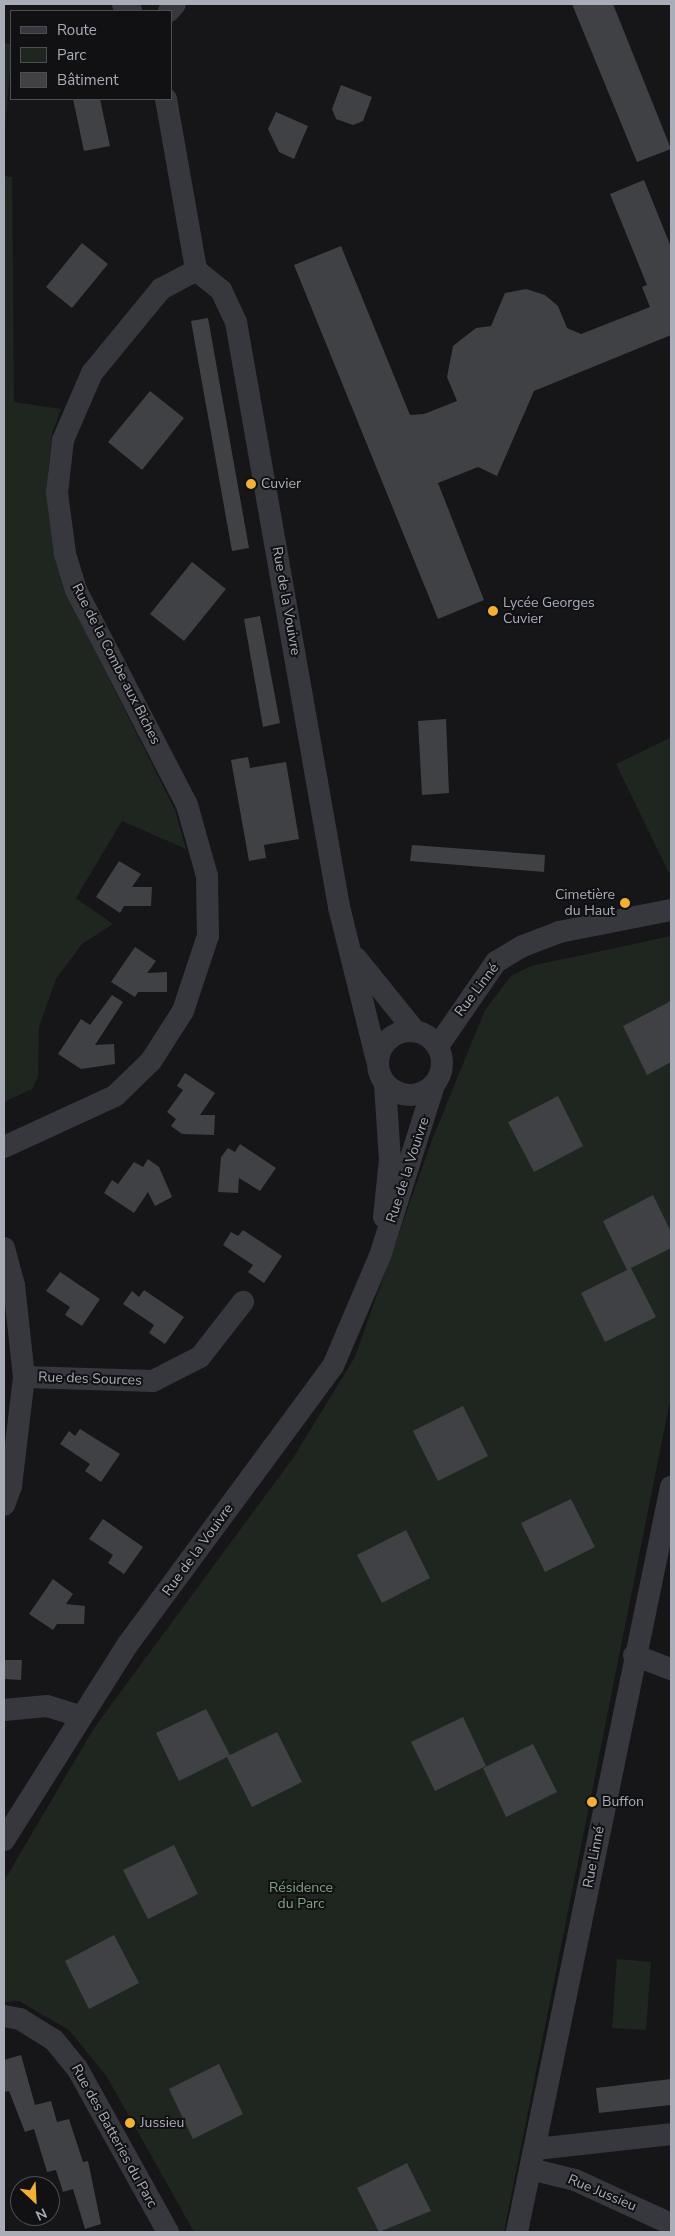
<!DOCTYPE html>
<html>
<head>
<meta charset="utf-8">
<style>
	body { margin:0 }
	#map { position:relative; width:675px; height:2236px; overflow:hidden; background:#161618; font-family:"Nunito Sans",sans-serif }
	div>[style] { position:absolute }
	.green>* { inset:0; background:#1e261f }
	.building>* { inset:0; background:#404145 }
	.street>* { height:22px; margin:-11px; padding:0 11px; transform-origin:11px; border-radius:11px; background:#37383d }
	.street>.ring { margin:-11px; padding:0; box-sizing:content-box; background:none; border:22px solid #37383d; border-radius:50% }
	.dots>* { width:14px; height:14px; translate:-50% -50%; box-sizing:border-box; border:2px solid #111113; border-radius:50% }
	span { translate:-50% -50%; white-space:nowrap; text-align:center; line-height:1.15; -webkit-text-stroke:4px #111113; paint-order:stroke }
	.poi-label { font-size:14px; color:#a8adb8 }
	.left { translate:0 -50%; text-align:left }
	.right { translate:-100% -50%; text-align:right }
	.street-label { font-size:14px; color:#a8adb8 }
	.park-label { font-size:14px; color:#7fa381 }
	.frame { position:absolute; inset:0; border:5px solid #a8adb8; pointer-events:none }
	.legend { position:absolute; left:10px; top:10px; width:162px; height:90px; box-sizing:border-box; background:#111113; border:1px solid #4d4f55; margin:0; padding:6px 9px; list-style:none; font-size:15px; color:#a8adb8 }
	.legend li { display:flex; align-items:center; gap:10px; height:25px }
	.legend b { width:25px; border:1px solid #4d4f55 }
	.north { position:absolute; left:10px; top:2176px; width:50px; height:50px; box-sizing:border-box; background:#111113; border:1px solid #4d4f55; border-radius:50%; rotate:155deg; font-size:14px; font-weight:700; line-height:20px; text-align:center; color:#a8adb8 }
	.north::after { content:''; display:block; margin:auto; width:18px; height:22px; background:#f2b134; clip-path:polygon(50% 0,100% 100%,50% 72%,0 100%) }
</style>
</head>
<body>
<div id="map">
	<div class="green">
		<div style="clip-path:polygon(4px 43px,11px 44px,11px 61px,4px 136px)"></div>
		<div style="clip-path:polygon(4px 176px,12px 177px,14px 402px,61px 409px,52px 434px,48px 472px,54px 552px,73px 607px,175px 810px,186px 849px,122px 821px,76px 898px,113px 924px,82px 944px,56px 979px,39px 1027px,38px 1077px,32px 1089px,4px 1102px)"></div>
		<div style="clip-path:polygon(670px 738px,671px 872px,669px 873px,616px 764px)"></div>
		<div style="clip-path:polygon(671px 936px,671px 1396px,504px 2232px,194px 2232px,107px 2077px,69px 2030px,19px 2001px,4px 2002px,4px 1881px,94px 1728px,293px 1458px,355px 1357px,432px 1140px,485px 1010px,511px 976px,531px 966px)"></div>
		<div style="clip-path:polygon(617px 1959px,651px 1962px,646px 2030px,612px 2028px)"></div>
	</div>
	<div class="building">
		<div style="clip-path:polygon(572px 4px,613px 4px,671px 149px,637px 162px)"></div>
		<div style="clip-path:polygon(341px 85px,372px 97px,363px 121px,353px 125px,336px 119px,332px 109px)"></div>
		<div style="clip-path:polygon(73px 99px,100px 99px,110px 146px,84px 151px)"></div>
		<div style="clip-path:polygon(276px 112px,308px 126px,294px 159px,279px 152px,268px 129px)"></div>
		<div style="clip-path:polygon(644px 180px,671px 247px,671px 335px,534px 391px,497px 476px,478px 467px,438px 483px,484px 600px,438px 619px,294px 265px,341px 246px,410px 415px,424px 414px,457px 401px,447px 377px,453px 346px,476px 328px,491px 326px,505px 293px,526px 289px,545px 295px,558px 306px,567px 328px,581px 334px,650px 307px,642px 287px,647px 285px,610px 194px)"></div>
		<div style="clip-path:polygon(82px 243px,108px 264px,72px 308px,46px 287px)"></div>
		<div style="clip-path:polygon(208px 318px,249px 548px,232px 551px,191px 321px)"></div>
		<div style="clip-path:polygon(150px 391px,184px 418px,142px 470px,108px 442px)"></div>
		<div style="clip-path:polygon(192px 562px,226px 589px,184px 641px,150px 614px)"></div>
		<div style="clip-path:polygon(260px 616px,280px 723px,263px 727px,244px 619px)"></div>
		<div style="clip-path:polygon(446px 719px,449px 793px,422px 795px,418px 721px)"></div>
		<div style="clip-path:polygon(248px 757px,250px 768px,286px 762px,299px 839px,264px 845px,266px 858px,249px 861px,231px 760px)"></div>
		<div style="clip-path:polygon(412px 845px,545px 855px,544px 872px,410px 861px)"></div>
		<div style="clip-path:polygon(119px 861px,141px 874px,132px 887px,152px 887px,151px 906px,124px 906px,120px 913px,96px 897px)"></div>
		<div style="clip-path:polygon(135px 947px,156px 961px,147px 973px,167px 972px,167px 992px,138px 992px,135px 997px,111px 982px)"></div>
		<div style="clip-path:polygon(112px 995px,123px 1002px,95px 1045px,114px 1044px,115px 1064px,81px 1069px,58px 1054px,81px 1019px,90px 1025px)"></div>
		<div style="clip-path:polygon(671px 1001px,671px 1062px,647px 1075px,623px 1026px)"></div>
		<div style="clip-path:polygon(185px 1073px,215px 1093px,200px 1115px,215px 1115px,214px 1135px,182px 1134px,171px 1126px,176px 1119px,167px 1112px,183px 1090px,177px 1086px)"></div>
		<div style="clip-path:polygon(558px 1096px,583px 1146px,534px 1172px,508px 1122px)"></div>
		<div style="clip-path:polygon(240px 1144px,276px 1168px,260px 1191px,239px 1178px,238px 1193px,218px 1192px,221px 1157px,228px 1148px,235px 1152px)"></div>
		<div style="clip-path:polygon(148px 1159px,159px 1167px,172px 1197px,155px 1206px,148px 1192px,134px 1213px,104px 1193px,112px 1180px,118px 1184px,134px 1162px,143px 1167px)"></div>
		<div style="clip-path:polygon(653px 1195px,671px 1232px,671px 1248px,631px 1268px,656px 1317px,605px 1342px,581px 1293px,627px 1270px,603px 1221px)"></div>
		<div style="clip-path:polygon(243px 1230px,282px 1256px,264px 1283px,248px 1272px,253px 1265px,223px 1245px,231px 1232px,238px 1236px)"></div>
		<div style="clip-path:polygon(60px 1272px,100px 1299px,82px 1326px,65px 1315px,70px 1307px,46px 1291px)"></div>
		<div style="clip-path:polygon(144px 1290px,184px 1317px,165px 1344px,149px 1333px,154px 1325px,123px 1304px,132px 1291px,139px 1297px)"></div>
		<div style="clip-path:polygon(463px 1406px,488px 1456px,438px 1481px,413px 1431px)"></div>
		<div style="clip-path:polygon(80px 1429px,120px 1454px,101px 1482px,85px 1471px,90px 1464px,60px 1444px,69px 1431px,75px 1436px)"></div>
		<div style="clip-path:polygon(571px 1499px,595px 1547px,545px 1572px,521px 1523px)"></div>
		<div style="clip-path:polygon(103px 1519px,143px 1547px,124px 1574px,108px 1563px,113px 1555px,89px 1539px)"></div>
		<div style="clip-path:polygon(406px 1530px,430px 1578px,382px 1603px,357px 1555px)"></div>
		<div style="clip-path:polygon(53px 1579px,73px 1594px,66px 1604px,85px 1606px,84px 1624px,57px 1624px,53px 1630px,29px 1614px)"></div>
		<div style="clip-path:polygon(4px 1660px,22px 1660px,21px 1680px,4px 1679px)"></div>
		<div style="clip-path:polygon(206px 1709px,230px 1755px,277px 1732px,302px 1782px,252px 1807px,227px 1757px,179px 1781px,156px 1733px)"></div>
		<div style="clip-path:polygon(463px 1717px,486px 1766px,435px 1791px,411px 1742px)"></div>
		<div style="clip-path:polygon(533px 1744px,557px 1792px,506px 1817px,483px 1768px)"></div>
		<div style="clip-path:polygon(174px 1845px,198px 1894px,148px 1919px,123px 1870px)"></div>
		<div style="clip-path:polygon(114px 1935px,139px 1983px,89px 2009px,65px 1961px)"></div>
		<div style="clip-path:polygon(21px 2055px,35px 2105px,51px 2101px,57px 2122px,69px 2119px,83px 2162px,88px 2161px,101px 2224px,85px 2229px,73px 2189px,63px 2192px,56px 2170px,47px 2172px,34px 2129px,25px 2132px,9px 2091px,4px 2092px,4px 2060px)"></div>
		<div style="clip-path:polygon(219px 2064px,243px 2114px,193px 2139px,169px 2089px)"></div>
		<div style="clip-path:polygon(671px 2079px,671px 2105px,599px 2113px,596px 2088px)"></div>
		<div style="clip-path:polygon(407px 2163px,431px 2211px,379px 2232px,357px 2188px)"></div>
	</div>
	<div class="street">
		<div style="left:123px;top:4px;width:11px;rotate:41deg"></div>
		<div style="left:169px;top:11px;width:9px;rotate:-49deg"></div>
		<div style="left:166px;top:99px;width:174px;rotate:80deg"></div>
		<div style="left:196px;top:270px;width:32px;rotate:39deg"></div>
		<div style="left:221px;top:290px;width:35px;rotate:65deg"></div>
		<div style="left:236px;top:322px;width:594px;rotate:80.01deg"></div>
		<div style="left:339px;top:907px;width:158px;rotate:76.1deg"></div>
		<div style="left:356px;top:958px;width:94px;rotate:51.1deg"></div>
		<div class="ring" style="left:378px;top:1031px;width:42px;height:42px"></div>
		<div style="left:438px;top:1046px;width:102px;rotate:-55.4deg"></div>
		<div style="left:496px;top:962px;width:31px;rotate:-31deg"></div>
		<div style="left:523px;top:946px;width:39px;rotate:-21deg"></div>
		<div style="left:559px;top:932px;width:114px;rotate:-11.1deg"></div>
		<div style="left:4px;top:1147px;width:122px;rotate:-24.7deg"></div>
		<div style="left:115px;top:1096px;width:50px;rotate:-44.2deg"></div>
		<div style="left:151px;top:1061px;width:59px;rotate:-57.4deg"></div>
		<div style="left:183px;top:1011px;width:79px;rotate:-71.6deg"></div>
		<div style="left:208px;top:936px;width:60px;rotate:-91deg"></div>
		<div style="left:207px;top:876px;width:74px;rotate:-105.7deg"></div>
		<div style="left:187px;top:805px;width:242px;rotate:-117.3deg"></div>
		<div style="left:76px;top:590px;width:39px;rotate:-107deg"></div>
		<div style="left:65px;top:553px;width:61px;rotate:-97.6deg"></div>
		<div style="left:57px;top:493px;width:53px;rotate:-83.5deg"></div>
		<div style="left:63px;top:440px;width:73px;rotate:-66.6deg"></div>
		<div style="left:92px;top:373px;width:109px;rotate:-50.6deg"></div>
		<div style="left:161px;top:289px;width:40px;rotate:-28deg"></div>
		<div style="left:384px;top:1217px;width:57px;rotate:-84deg"></div>
		<div style="left:390px;top:1160px;width:76px;rotate:-93.8deg"></div>
		<div style="left:4px;top:1248px;width:38px;rotate:75deg"></div>
		<div style="left:14px;top:1285px;width:93px;rotate:83.8deg"></div>
		<div style="left:24px;top:1377px;width:110px;rotate:96.8deg"></div>
		<div style="left:11px;top:1486px;width:20px;rotate:110deg"></div>
		<div style="left:24px;top:1377px;width:129px;rotate:1.8deg"></div>
		<div style="left:153px;top:1381px;width:53px;rotate:-27.1deg"></div>
		<div style="left:200px;top:1357px;width:70px;rotate:-52deg"></div>
		<div style="left:634px;top:1655px;width:40px;rotate:21deg"></div>
		<div style="left:4px;top:1710px;width:43px;rotate:-5.3deg"></div>
		<div style="left:47px;top:1706px;width:34px;rotate:17deg"></div>
		<div style="left:4px;top:1840px;width:232px;rotate:-57.7deg"></div>
		<div style="left:128px;top:1644px;width:345px;rotate:-53.6deg"></div>
		<div style="left:333px;top:1366px;width:120px;rotate:-66.9deg"></div>
		<div style="left:380px;top:1256px;width:179px;rotate:-72.5deg"></div>
		<div style="left:4px;top:2016px;width:16px;rotate:11deg"></div>
		<div style="left:20px;top:2019px;width:40px;rotate:32deg"></div>
		<div style="left:54px;top:2040px;width:36px;rotate:51deg"></div>
		<div style="left:77px;top:2068px;width:188px;rotate:61deg"></div>
		<div style="left:536px;top:2149px;width:136px;rotate:-6.3deg"></div>
		<div style="left:530px;top:2169px;width:46px;rotate:13.7deg"></div>
		<div style="left:575px;top:2180px;width:106px;rotate:24.6deg"></div>
		<div style="left:517px;top:2232px;width:761px;rotate:-78.32deg"></div>
	</div>
	<div class="dots">
		<div style="left:251px;top:484px;background:#f2b134"></div>
		<div style="left:493px;top:611px;background:#f2b134"></div>
		<div style="left:625px;top:903px;background:#f2b134"></div>
		<div style="left:592px;top:1802px;background:#f2b134"></div>
		<div style="left:130px;top:2123px;background:#f2b134"></div>
	</div>
	<div class="poi-label">
		<span class="left" style="left:261px;top:484px">Cuvier</span>
		<span class="left" style="left:503px;top:611px">Lycée Georges<br>Cuvier</span>
		<span class="right" style="left:615px;top:903px">Cimetière<br>du Haut</span>
		<span class="left" style="left:602px;top:1802px">Buffon</span>
		<span class="left" style="left:140px;top:2123px">Jussieu</span>
	</div>
	<div class="street-label">
		<span style="left:286px;top:601px;rotate:80deg">Rue de la Vouivre</span>
		<span style="left:116px;top:664px;rotate:63deg">Rue de la Combe aux Biches</span>
		<span style="left:477px;top:990px;rotate:-53deg">Rue Linné</span>
		<span style="left:408px;top:1170px;rotate:-72deg">Rue de la Vouivre</span>
		<span style="left:90px;top:1379px;rotate:2deg">Rue des Sources</span>
		<span style="left:198px;top:1550px;rotate:-54deg">Rue de la Vouivre</span>
		<span style="left:594px;top:1857px;rotate:-79deg">Rue Linné</span>
		<span style="left:114px;top:2136px;rotate:61deg">Rue des Batteries du Parc</span>
		<span style="left:602px;top:2193px;rotate:23deg">Rue Jussieu</span>
	</div>
	<div class="park-label">
		<span style="left:301px;top:1896px">Résidence<br>du Parc</span>
	</div>
	<div class="frame"></div>
	<ul class="legend">
	<li><b style="height:6px;background:#37383d"></b>Route</li>
	<li><b style="height:14px;background:#1e261f"></b>Parc</li>
	<li><b style="height:14px;background:#404145"></b>Bâtiment</li>
	</ul>
	<div class="north">N</div>
</div>
</body>
</html>
